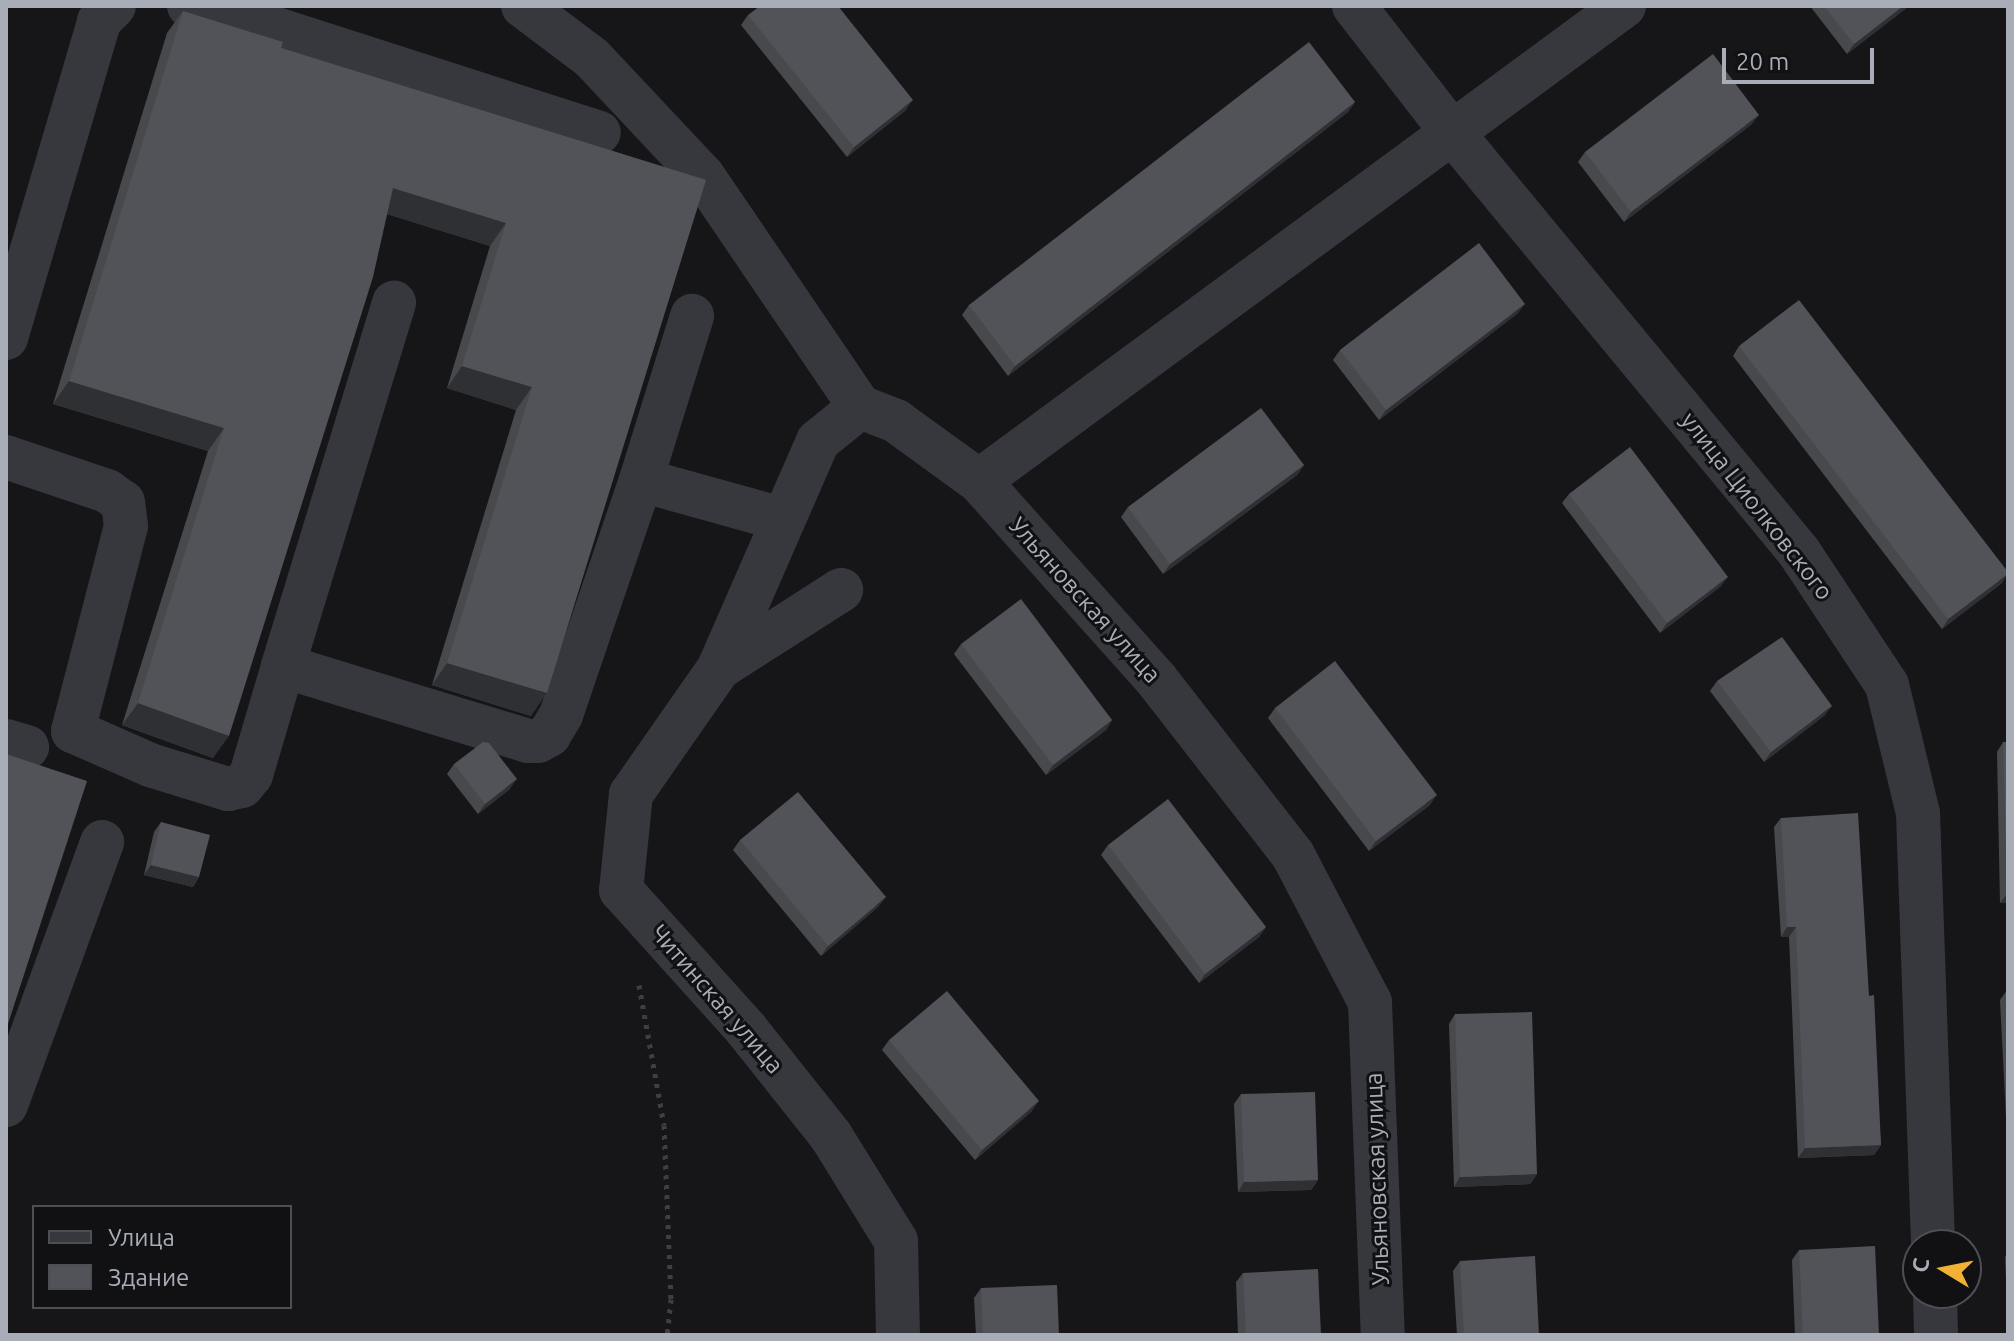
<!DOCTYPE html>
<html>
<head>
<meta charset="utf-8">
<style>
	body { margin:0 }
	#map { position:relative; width:2014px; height:1341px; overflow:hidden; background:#161618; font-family:Ubuntu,sans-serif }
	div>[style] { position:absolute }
	.path>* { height:5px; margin-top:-2.5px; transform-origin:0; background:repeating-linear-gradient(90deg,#3d3f44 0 4px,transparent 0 10px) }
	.minor>* { height:44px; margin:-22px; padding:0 22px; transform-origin:22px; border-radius:22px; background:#37383d }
	.wall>* { inset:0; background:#47494d }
	.shaded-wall>* { inset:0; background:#2f3033 }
	.building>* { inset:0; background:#525359 }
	span { translate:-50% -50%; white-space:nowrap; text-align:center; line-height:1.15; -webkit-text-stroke:6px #111113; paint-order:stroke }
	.street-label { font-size:24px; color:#a8adb8 }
	.frame { position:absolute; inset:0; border:8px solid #a8adb8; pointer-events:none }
	.legend { position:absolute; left:32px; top:1205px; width:260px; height:104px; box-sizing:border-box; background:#111113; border:2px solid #4d4f55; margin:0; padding:10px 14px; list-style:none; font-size:24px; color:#a8adb8 }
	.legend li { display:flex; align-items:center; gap:16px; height:40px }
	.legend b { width:40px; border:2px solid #4d4f55 }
	.north { position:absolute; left:1902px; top:1229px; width:80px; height:80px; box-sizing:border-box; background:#111113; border:2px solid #4d4f55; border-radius:50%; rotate:280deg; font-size:22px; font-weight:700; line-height:32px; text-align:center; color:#a8adb8 }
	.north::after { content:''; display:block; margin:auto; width:28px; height:36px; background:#f2b134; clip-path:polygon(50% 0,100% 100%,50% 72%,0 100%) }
	.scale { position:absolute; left:1722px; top:48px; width:152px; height:36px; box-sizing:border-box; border:4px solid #a8adb8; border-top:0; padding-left:10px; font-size:24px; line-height:28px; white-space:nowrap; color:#a8adb8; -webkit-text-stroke:6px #111113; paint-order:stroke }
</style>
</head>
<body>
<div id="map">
	<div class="path">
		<div style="left:639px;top:985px;width:142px;rotate:79.9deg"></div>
		<div style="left:664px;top:1125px;width:174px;rotate:87.7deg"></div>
		<div style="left:671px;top:1299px;width:36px;rotate:96deg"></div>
	</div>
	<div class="minor">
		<div style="left:189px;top:6px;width:90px;rotate:14.8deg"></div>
		<div style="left:276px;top:29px;width:339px;rotate:17.8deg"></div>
		<div style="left:523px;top:6px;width:86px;rotate:37deg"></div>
		<div style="left:592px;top:58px;width:162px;rotate:46.8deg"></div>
		<div style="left:703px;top:176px;width:279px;rotate:55.8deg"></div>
		<div style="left:860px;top:407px;width:39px;rotate:21deg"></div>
		<div style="left:896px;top:421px;width:102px;rotate:35.9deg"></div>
		<div style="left:979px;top:481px;width:266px;rotate:48.2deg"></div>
		<div style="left:1156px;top:679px;width:223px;rotate:52.1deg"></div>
		<div style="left:1293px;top:855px;width:166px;rotate:62.4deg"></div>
		<div style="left:1370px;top:1002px;width:333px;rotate:87.8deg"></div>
		<div style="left:1354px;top:6px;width:158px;rotate:52.2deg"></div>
		<div style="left:1451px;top:131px;width:546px;rotate:50.42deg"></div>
		<div style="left:1799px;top:552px;width:159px;rotate:56.5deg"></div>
		<div style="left:1887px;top:685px;width:132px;rotate:76.4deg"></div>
		<div style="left:1918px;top:813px;width:432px;rotate:88deg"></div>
		<div style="left:6px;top:338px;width:330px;rotate:-73.6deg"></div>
		<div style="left:99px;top:21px;width:21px;rotate:-45deg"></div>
		<div style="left:860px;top:407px;width:54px;rotate:141deg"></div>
		<div style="left:818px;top:441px;width:248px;rotate:113.6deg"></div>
		<div style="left:719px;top:668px;width:154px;rotate:124.9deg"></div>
		<div style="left:631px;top:794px;width:97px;rotate:95.9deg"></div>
		<div style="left:621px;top:890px;width:187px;rotate:48deg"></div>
		<div style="left:746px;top:1029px;width:137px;rotate:51.5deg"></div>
		<div style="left:831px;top:1136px;width:123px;rotate:58.2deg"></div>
		<div style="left:896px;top:1241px;width:94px;rotate:88.8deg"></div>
		<div style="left:6px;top:457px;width:107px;rotate:18.6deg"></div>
		<div style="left:107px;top:491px;width:19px;rotate:35deg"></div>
		<div style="left:123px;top:502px;width:24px;rotate:83deg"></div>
		<div style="left:126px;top:526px;width:212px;rotate:104.5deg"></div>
		<div style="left:73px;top:731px;width:84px;rotate:23.8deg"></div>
		<div style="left:150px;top:765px;width:82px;rotate:17.1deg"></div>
		<div style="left:228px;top:789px;width:14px;rotate:-12deg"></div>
		<div style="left:242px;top:786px;width:14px;rotate:-51deg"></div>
		<div style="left:251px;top:775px;width:114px;rotate:-73.6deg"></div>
		<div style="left:283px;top:666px;width:256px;rotate:17deg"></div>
		<div style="left:528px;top:741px;width:10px"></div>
		<div style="left:538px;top:741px;width:13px;rotate:-29deg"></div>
		<div style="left:549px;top:735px;width:23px;rotate:-59deg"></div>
		<div style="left:561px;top:715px;width:248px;rotate:-71.2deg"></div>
		<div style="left:641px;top:480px;width:172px;rotate:-72.7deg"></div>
		<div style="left:641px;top:480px;width:146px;rotate:15.5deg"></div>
		<div style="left:979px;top:481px;width:801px;rotate:-36.37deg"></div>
		<div style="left:283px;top:666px;width:380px;rotate:-73deg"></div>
		<div style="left:719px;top:668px;width:145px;rotate:-32.6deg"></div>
		<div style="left:6px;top:741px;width:22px;rotate:16deg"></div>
		<div style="left:6px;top:1105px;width:280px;rotate:-69.9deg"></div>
		<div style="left:1935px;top:1293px;width:42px;rotate:88.6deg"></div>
	</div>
	<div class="wall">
		<div style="clip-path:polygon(1810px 6px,1909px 6px,1847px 54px)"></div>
		<div style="clip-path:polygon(183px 11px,281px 48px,706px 180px,531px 716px,432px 685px,516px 410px,447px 388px,490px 246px,387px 214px,213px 758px,122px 725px,208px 451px,53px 404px,167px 33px)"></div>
		<div style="clip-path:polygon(748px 15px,906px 110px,847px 157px,741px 25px)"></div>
		<div style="clip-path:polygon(1355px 102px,1348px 112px,1008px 376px,962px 315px,969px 305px)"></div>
		<div style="clip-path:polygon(1752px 124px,1624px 222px,1578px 162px,1585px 152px)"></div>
		<div style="clip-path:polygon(1518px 313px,1379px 420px,1333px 360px,1340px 350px)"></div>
		<div style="clip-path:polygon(1739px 346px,2002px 583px,1942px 629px,1733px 356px)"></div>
		<div style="clip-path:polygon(1304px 465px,1297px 475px,1163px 574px,1121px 517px,1128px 507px)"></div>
		<div style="clip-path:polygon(1569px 494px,1721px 586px,1660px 633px,1562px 503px)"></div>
		<div style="clip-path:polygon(961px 644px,1112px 720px,1106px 730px,1046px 775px,954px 654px)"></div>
		<div style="clip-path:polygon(1717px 681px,1825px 715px,1764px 762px,1710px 691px)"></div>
		<div style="clip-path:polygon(1275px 708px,1430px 805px,1369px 851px,1268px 718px)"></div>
		<div style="clip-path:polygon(2003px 742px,2008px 742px,2008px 903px,2000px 903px,1997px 752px)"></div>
		<div style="clip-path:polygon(454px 764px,510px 789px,478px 814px,447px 774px)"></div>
		<div style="clip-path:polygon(1781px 818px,1869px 996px,1881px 1145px,1874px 1155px,1798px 1158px,1789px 937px,1781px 937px,1774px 827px)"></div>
		<div style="clip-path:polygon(161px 822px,199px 877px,193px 887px,144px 875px,154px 832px)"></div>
		<div style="clip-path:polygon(740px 840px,879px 906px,821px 956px,733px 850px)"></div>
		<div style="clip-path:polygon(1108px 845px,1266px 927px,1259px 937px,1199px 983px,1101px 855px)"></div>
		<div style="clip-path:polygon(2007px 990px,2008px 990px,2008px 1157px,2000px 1000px)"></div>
		<div style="clip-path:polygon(1455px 1014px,1537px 1174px,1530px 1184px,1454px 1187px,1449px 1024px)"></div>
		<div style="clip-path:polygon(889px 1040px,1032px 1111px,975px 1160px,882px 1050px)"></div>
		<div style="clip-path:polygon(1241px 1094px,1318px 1180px,1311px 1190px,1238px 1192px,1234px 1104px)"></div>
		<div style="clip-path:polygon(1799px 1250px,1879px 1335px,1795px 1335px,1792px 1260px)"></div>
		<div style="clip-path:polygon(2008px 1252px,2008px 1326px,2005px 1257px)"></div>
		<div style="clip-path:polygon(1460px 1261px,1539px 1335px,1457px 1335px,1453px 1271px)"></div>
		<div style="clip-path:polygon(1243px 1273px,1321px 1335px,1238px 1335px,1236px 1282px)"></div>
		<div style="clip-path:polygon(981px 1288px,1059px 1335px,976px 1335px,974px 1298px)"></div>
	</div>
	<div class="shaded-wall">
		<div style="clip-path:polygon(1903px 6px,1909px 6px,1847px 54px,1854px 44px)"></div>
		<div style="clip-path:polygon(913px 100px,906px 110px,847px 157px,854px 147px)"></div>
		<div style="clip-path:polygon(1355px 102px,1348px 112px,1008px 376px,1015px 366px)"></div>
		<div style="clip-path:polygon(1759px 115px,1752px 124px,1624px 222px,1631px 212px)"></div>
		<div style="clip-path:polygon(393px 188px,506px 223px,490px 246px,377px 211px)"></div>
		<div style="clip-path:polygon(1525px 304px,1518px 313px,1379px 420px,1386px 410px)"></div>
		<div style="clip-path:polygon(462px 366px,532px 387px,516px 410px,447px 388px)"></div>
		<div style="clip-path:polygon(69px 381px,224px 428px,208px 451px,53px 404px)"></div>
		<div style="clip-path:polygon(1304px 465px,1297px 475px,1163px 574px,1170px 564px)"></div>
		<div style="clip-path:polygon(2008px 574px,2002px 583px,1942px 629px,1948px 619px)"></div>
		<div style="clip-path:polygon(1728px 577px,1721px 586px,1660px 633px,1667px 623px)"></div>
		<div style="clip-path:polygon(447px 663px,547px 693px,531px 716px,432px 685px)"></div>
		<div style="clip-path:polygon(138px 703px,229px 736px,213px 758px,122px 725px)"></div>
		<div style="clip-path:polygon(1832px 706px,1825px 715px,1764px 762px,1771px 752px)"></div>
		<div style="clip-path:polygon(1112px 720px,1106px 730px,1046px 775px,1053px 765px)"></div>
		<div style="clip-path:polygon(517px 779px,510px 789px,478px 814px,485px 804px)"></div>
		<div style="clip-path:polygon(1437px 795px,1430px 805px,1369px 851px,1376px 841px)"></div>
		<div style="clip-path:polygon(151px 865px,199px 877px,193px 887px,144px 875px)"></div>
		<div style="clip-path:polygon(2007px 894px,2008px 894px,2008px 903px,2000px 903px)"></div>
		<div style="clip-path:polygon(886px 897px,879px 906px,821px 956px,828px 946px)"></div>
		<div style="clip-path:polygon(1266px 927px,1259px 937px,1199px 983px,1205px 974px)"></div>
		<div style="clip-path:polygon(1787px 927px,1796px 927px,1789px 937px,1781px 937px)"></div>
		<div style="clip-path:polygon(1039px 1101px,1032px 1111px,975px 1160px,982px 1150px)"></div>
		<div style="clip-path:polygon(1881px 1145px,1874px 1155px,1798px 1158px,1805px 1148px)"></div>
		<div style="clip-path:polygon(1537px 1174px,1530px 1184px,1454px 1187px,1460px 1177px)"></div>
		<div style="clip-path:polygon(1318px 1180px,1311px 1190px,1238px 1192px,1244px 1182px)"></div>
	</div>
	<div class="building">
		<div style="clip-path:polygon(760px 6px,838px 6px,913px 100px,854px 147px,748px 15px)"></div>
		<div style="clip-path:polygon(1824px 6px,1903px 6px,1854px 44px)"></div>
		<div style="clip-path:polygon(183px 11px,283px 42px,281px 48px,706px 180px,547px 693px,447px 663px,532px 387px,462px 366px,506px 223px,393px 188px,373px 277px,229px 736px,138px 703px,224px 428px,69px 381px)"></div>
		<div style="clip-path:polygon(1309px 42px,1355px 102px,1015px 366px,969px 305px)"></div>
		<div style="clip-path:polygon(1713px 54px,1759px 115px,1631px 212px,1585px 152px)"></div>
		<div style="clip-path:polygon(1479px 243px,1525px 304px,1386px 410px,1340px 350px)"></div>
		<div style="clip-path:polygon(1799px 300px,2008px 572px,2008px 574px,1948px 619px,1739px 346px)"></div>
		<div style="clip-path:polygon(1261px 408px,1304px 465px,1170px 564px,1128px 507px)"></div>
		<div style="clip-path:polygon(1630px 447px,1728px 577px,1667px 623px,1569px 494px)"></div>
		<div style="clip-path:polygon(1021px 599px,1112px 720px,1053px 765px,961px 644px)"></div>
		<div style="clip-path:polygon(1782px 637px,1832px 706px,1771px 752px,1717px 681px)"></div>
		<div style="clip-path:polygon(1335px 661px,1437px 795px,1376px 841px,1275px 708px)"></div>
		<div style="clip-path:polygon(483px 742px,489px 743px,517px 779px,485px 804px,454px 764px)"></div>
		<div style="clip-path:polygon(2003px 742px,2008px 742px,2008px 894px,2007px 894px)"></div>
		<div style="clip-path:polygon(6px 754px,87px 781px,6px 1030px)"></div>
		<div style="clip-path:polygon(798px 792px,886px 897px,828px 946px,740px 840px)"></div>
		<div style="clip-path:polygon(1168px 799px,1266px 927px,1205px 974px,1108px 845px)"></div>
		<div style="clip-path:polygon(1858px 813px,1869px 996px,1874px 995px,1881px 1145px,1805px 1148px,1796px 927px,1787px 927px,1781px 818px)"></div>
		<div style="clip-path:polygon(161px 822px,210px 835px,199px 877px,151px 865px)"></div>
		<div style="clip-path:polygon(947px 991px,1039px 1101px,982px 1150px,889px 1040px)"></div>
		<div style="clip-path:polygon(1532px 1012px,1537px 1174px,1460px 1177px,1455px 1014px)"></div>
		<div style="clip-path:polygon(1315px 1092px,1318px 1180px,1244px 1182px,1241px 1094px)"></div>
		<div style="clip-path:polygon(1875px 1246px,1879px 1335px,1803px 1335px,1799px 1250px)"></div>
		<div style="clip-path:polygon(1535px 1256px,1539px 1335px,1464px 1335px,1460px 1261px)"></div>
		<div style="clip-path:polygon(1318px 1269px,1321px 1335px,1246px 1335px,1243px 1273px)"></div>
		<div style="clip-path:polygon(1057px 1285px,1059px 1335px,983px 1335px,981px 1288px)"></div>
	</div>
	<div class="street-label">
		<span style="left:1757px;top:506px;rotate:52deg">улица Циолковского</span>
		<span style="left:1085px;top:600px;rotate:48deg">Ульяновская улица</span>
		<span style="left:717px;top:999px;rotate:49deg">Читинская улица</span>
		<span style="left:1377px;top:1179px;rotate:-92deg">Ульяновская улица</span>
	</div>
	<div class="frame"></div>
	<ul class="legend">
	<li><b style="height:10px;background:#37383d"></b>Улица</li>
	<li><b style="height:22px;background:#525359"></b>Здание</li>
	</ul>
	<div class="north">С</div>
	<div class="scale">20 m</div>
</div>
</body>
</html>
